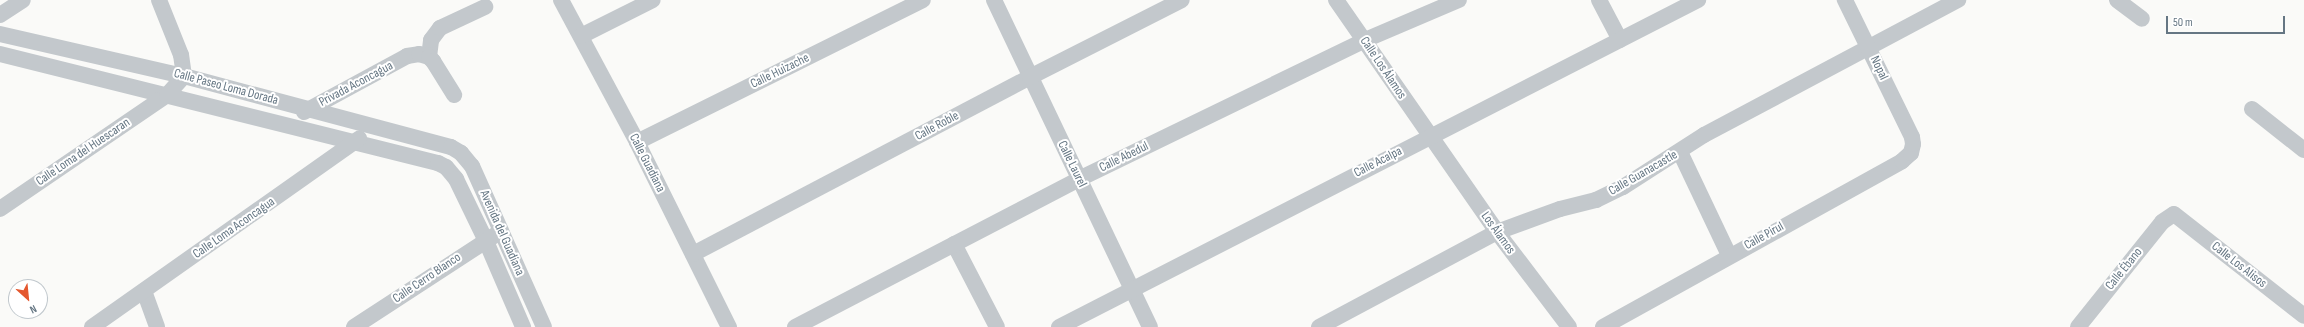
<!DOCTYPE html>
<html>
<head>
<meta charset="utf-8">
<style>
	body { margin:0 }
	#map { position:relative; width:2304px; height:327px; overflow:hidden; background:#fafaf8; font-family:"Sofia Sans Condensed",sans-serif }
	div>[style] { position:absolute }
	.street>* { height:16px; margin:-8px; padding:0 8px; transform-origin:8px; border-radius:8px; background:#c3c8cc }
	span { translate:-50% -50%; white-space:nowrap; text-align:center; line-height:1.15; -webkit-text-stroke:4px #fff; paint-order:stroke }
	.street-label { font-size:13px; color:#657683 }
	.north { position:absolute; left:8px; top:279px; width:40px; height:40px; box-sizing:border-box; background:#fff; border:1px solid #c1c8cd; border-radius:50%; rotate:153deg; font-size:11px; font-weight:700; line-height:16px; text-align:center; color:#657683 }
	.north::after { content:''; display:block; margin:auto; width:14px; height:18px; background:#e4572e; clip-path:polygon(50% 0,100% 100%,50% 72%,0 100%) }
	.scale { position:absolute; left:2166px; top:16px; width:119px; height:18px; box-sizing:border-box; border:2px solid #657683; border-top:0; padding-left:5px; font-size:12px; line-height:14px; white-space:nowrap; color:#657683; -webkit-text-stroke:3px #fff; paint-order:stroke }
</style>
</head>
<body>
<div id="map">
	<div class="street">
		<div style="left:561px;top:0;width:161px;rotate:61.8deg"></div>
		<div style="left:637px;top:142px;width:207px;rotate:63.6deg"></div>
		<div style="left:994px;top:0;width:362px;rotate:64.5deg"></div>
		<div style="left:1336px;top:0;width:282px;rotate:55.2deg"></div>
		<div style="left:1497px;top:232px;width:119px;rotate:52.8deg"></div>
		<div style="left:1599px;top:0;width:45px;rotate:62.3deg"></div>
		<div style="left:2117px;top:0;width:31px;rotate:37deg"></div>
		<div style="left:0;top:15px;width:27px;rotate:-33deg"></div>
		<div style="left:0;top:34px;width:189px;rotate:12.9deg"></div>
		<div style="left:184px;top:76px;width:276px;rotate:14.9deg"></div>
		<div style="left:451px;top:147px;width:12px;rotate:31deg"></div>
		<div style="left:461px;top:153px;width:17px;rotate:50deg"></div>
		<div style="left:472px;top:166px;width:176px;rotate:65.9deg"></div>
		<div style="left:581px;top:36px;width:80px;rotate:-26.6deg"></div>
		<div style="left:0;top:54px;width:451px;rotate:14deg"></div>
		<div style="left:438px;top:163px;width:9px;rotate:27deg"></div>
		<div style="left:446px;top:167px;width:16px;rotate:50deg"></div>
		<div style="left:456px;top:179px;width:67px;rotate:64.2deg"></div>
		<div style="left:485px;top:239px;width:96px;rotate:66.6deg"></div>
		<div style="left:429px;top:57px;width:17px;rotate:-83deg"></div>
		<div style="left:431px;top:40px;width:15px;rotate:-53deg"></div>
		<div style="left:440px;top:28px;width:50px;rotate:-25deg"></div>
		<div style="left:2252px;top:109px;width:66px;rotate:38.3deg"></div>
		<div style="left:304px;top:112px;width:117px;rotate:-28.5deg"></div>
		<div style="left:407px;top:56px;width:12px;rotate:-9deg"></div>
		<div style="left:419px;top:54px;width:10px;rotate:17deg"></div>
		<div style="left:429px;top:57px;width:6px;rotate:45deg"></div>
		<div style="left:433px;top:61px;width:40px;rotate:58deg"></div>
		<div style="left:637px;top:142px;width:319px;rotate:-26.4deg"></div>
		<div style="left:1680px;top:152px;width:114px;rotate:64.6deg"></div>
		<div style="left:0;top:209px;width:202px;rotate:-34.3deg"></div>
		<div style="left:167px;top:95px;width:25px;rotate:-48deg"></div>
		<div style="left:184px;top:76px;width:21px;rotate:-98deg"></div>
		<div style="left:181px;top:55px;width:59px;rotate:-111.8deg"></div>
		<div style="left:954px;top:244px;width:93px;rotate:62.6deg"></div>
		<div style="left:693px;top:254px;width:381px;rotate:-27.7deg"></div>
		<div style="left:1030px;top:77px;width:170px;rotate:-26.9deg"></div>
		<div style="left:144px;top:291px;width:38px;rotate:70deg"></div>
		<div style="left:92px;top:327px;width:327px;rotate:-35.2deg"></div>
		<div style="left:354px;top:327px;width:168px;rotate:-33.1deg"></div>
		<div style="left:795px;top:327px;width:320px;rotate:-27.5deg"></div>
		<div style="left:1079px;top:179px;width:318px;rotate:-25.9deg"></div>
		<div style="left:1365px;top:40px;width:102px;rotate:-23.1deg"></div>
		<div style="left:1059px;top:327px;width:718px;rotate:-27.1deg"></div>
		<div style="left:1319px;top:327px;width:202px;rotate:-28.1deg"></div>
		<div style="left:1497px;top:232px;width:67px;rotate:-20.1deg"></div>
		<div style="left:1560px;top:209px;width:37px;rotate:-14deg"></div>
		<div style="left:1596px;top:200px;width:30px;rotate:-26deg"></div>
		<div style="left:1623px;top:187px;width:96px;rotate:-32.7deg"></div>
		<div style="left:1704px;top:135px;width:288px;rotate:-28deg"></div>
		<div style="left:1603px;top:327px;width:342px;rotate:-29deg"></div>
		<div style="left:1902px;top:161px;width:12px;rotate:-42deg"></div>
		<div style="left:1911px;top:153px;width:9px;rotate:-77deg"></div>
		<div style="left:1913px;top:144px;width:7px;rotate:-98deg"></div>
		<div style="left:1912px;top:137px;width:153px;rotate:-116.1deg"></div>
		<div style="left:2078px;top:327px;width:134px;rotate:-51.3deg"></div>
		<div style="left:2162px;top:222px;width:14px;rotate:-34deg"></div>
		<div style="left:2174px;top:214px;width:165px;rotate:38.1deg"></div>
	</div>
	<div class="street-label">
		<span style="left:1383px;top:68px;rotate:56deg">Calle Los Álamos</span>
		<span style="left:1879px;top:68px;rotate:65deg">Nopal</span>
		<span style="left:780px;top:71px;rotate:-26deg">Calle Huizache</span>
		<span style="left:356px;top:84px;rotate:-28deg">Privada Aconcagua</span>
		<span style="left:226px;top:87px;rotate:15deg">Calle Paseo Loma Dorada</span>
		<span style="left:937px;top:126px;rotate:-28deg">Calle Roble</span>
		<span style="left:83px;top:152px;rotate:-34deg">Calle Loma del Huescaran</span>
		<span style="left:1124px;top:157px;rotate:-26deg">Calle Abedul</span>
		<span style="left:1378px;top:162px;rotate:-27deg">Calle Acalpa</span>
		<span style="left:647px;top:163px;rotate:63deg">Calle Guadiana</span>
		<span style="left:1072px;top:164px;rotate:64deg">Calle Laurel</span>
		<span style="left:1643px;top:173px;rotate:-30deg">Calle Guanacastle</span>
		<span style="left:234px;top:228px;rotate:-35deg">Calle Loma Aconcagua</span>
		<span style="left:502px;top:233px;rotate:66deg">Avenida del Guadiana</span>
		<span style="left:1498px;top:233px;rotate:54deg">Los Álamos</span>
		<span style="left:1764px;top:236px;rotate:-29deg">Calle Pirul</span>
		<span style="left:2239px;top:265px;rotate:38deg">Calle Los Alisos</span>
		<span style="left:2124px;top:269px;rotate:-51deg">Calle Ébano</span>
		<span style="left:427px;top:278px;rotate:-34deg">Calle Cerro Blanco</span>
	</div>
	<div class="north">N</div>
	<div class="scale">50 m</div>
</div>
</body>
</html>
